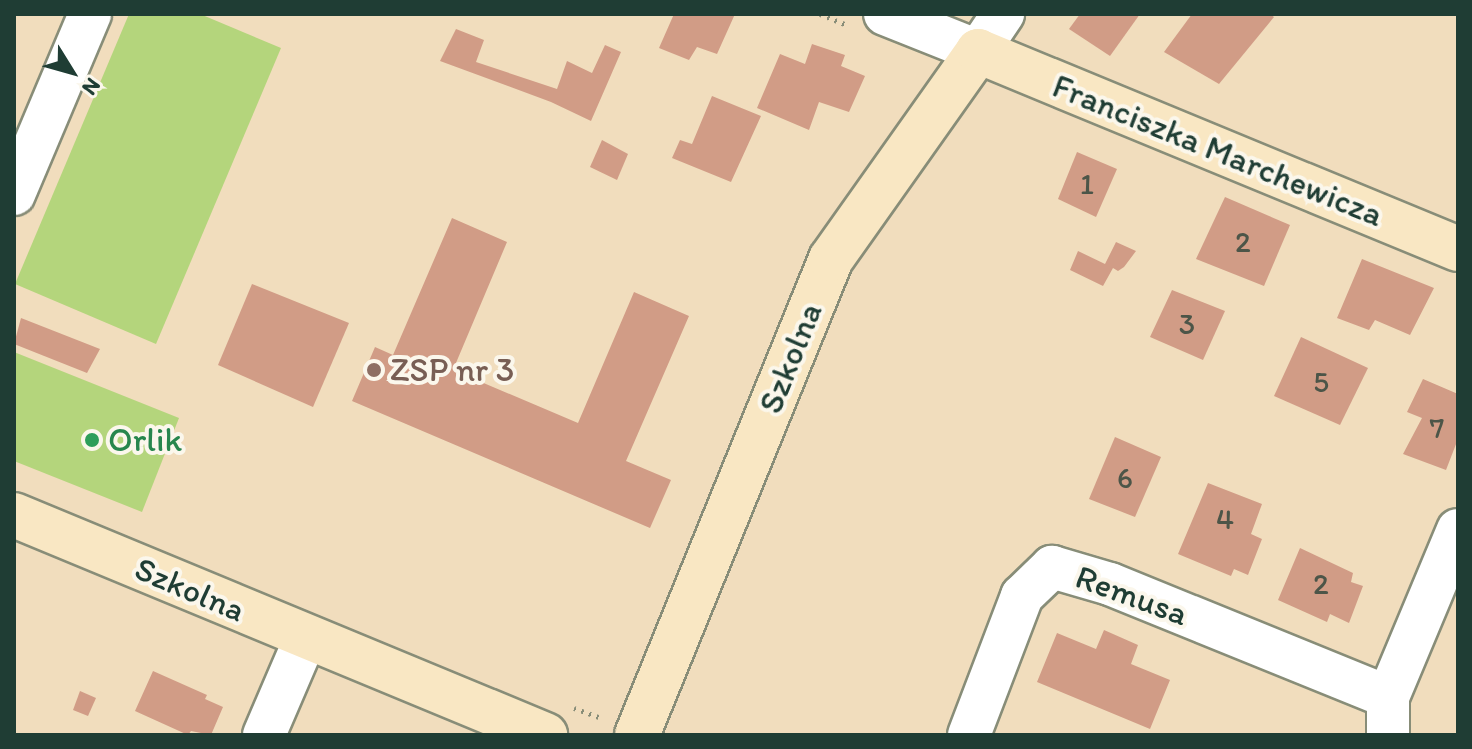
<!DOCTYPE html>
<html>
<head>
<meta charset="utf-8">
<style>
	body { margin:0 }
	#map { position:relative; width:1472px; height:749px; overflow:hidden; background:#f1ddbd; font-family:Itim,sans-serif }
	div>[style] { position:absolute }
	.green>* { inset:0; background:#b4d57c }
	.building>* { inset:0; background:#d19c86 }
	.path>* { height:5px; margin-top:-2.5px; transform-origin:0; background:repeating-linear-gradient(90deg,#888d78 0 2px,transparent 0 8px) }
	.roads { filter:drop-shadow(2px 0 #888d78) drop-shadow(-2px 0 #888d78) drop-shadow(0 2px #888d78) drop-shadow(0 -2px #888d78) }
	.street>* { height:42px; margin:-21px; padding:0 21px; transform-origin:21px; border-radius:21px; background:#fff }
	.secondary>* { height:44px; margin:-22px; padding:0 22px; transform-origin:22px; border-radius:22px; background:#f9e7c3 }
	.dots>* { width:22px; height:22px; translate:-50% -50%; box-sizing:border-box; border:4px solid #fbf7ec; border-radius:50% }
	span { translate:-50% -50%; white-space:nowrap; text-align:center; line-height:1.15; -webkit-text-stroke:8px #fbf7ec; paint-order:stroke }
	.number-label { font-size:30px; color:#4c5548 }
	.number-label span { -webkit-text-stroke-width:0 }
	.street-label { font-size:34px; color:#1f3d34 }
	.education-label { font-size:34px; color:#785e54 }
	.left { translate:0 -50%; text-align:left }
	.leisure-label { font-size:34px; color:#27864d }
	.frame { position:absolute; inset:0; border:16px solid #1f3d34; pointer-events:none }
	.north { position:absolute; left:32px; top:32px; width:80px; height:80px; -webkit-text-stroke:6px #fbf7ec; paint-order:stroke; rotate:127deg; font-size:22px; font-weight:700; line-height:32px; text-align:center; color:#1f3d34 }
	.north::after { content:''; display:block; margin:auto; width:28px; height:36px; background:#1f3d34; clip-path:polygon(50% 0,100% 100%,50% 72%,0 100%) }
</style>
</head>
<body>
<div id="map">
	<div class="green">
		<div style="clip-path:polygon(129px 14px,200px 14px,281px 48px,156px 344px,15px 284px)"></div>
		<div style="clip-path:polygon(14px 352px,179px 418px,142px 512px,14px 461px)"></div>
	</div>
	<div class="building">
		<div style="clip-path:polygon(674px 14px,735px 14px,717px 54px,697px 47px,689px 60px,659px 48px)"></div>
		<div style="clip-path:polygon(1080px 14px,1140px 14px,1110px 56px,1069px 29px)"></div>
		<div style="clip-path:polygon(1192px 14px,1270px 14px,1274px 17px,1219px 84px,1164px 52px)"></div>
		<div style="clip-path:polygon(456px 29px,484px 40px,476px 62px,557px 89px,567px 61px,592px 73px,605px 45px,621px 52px,591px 121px,551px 102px,440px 61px)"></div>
		<div style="clip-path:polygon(812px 44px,845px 55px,841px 66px,865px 76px,849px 112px,819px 102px,809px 130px,757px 108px,780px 54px,805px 64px)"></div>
		<div style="clip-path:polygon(712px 96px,761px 116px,731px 182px,672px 158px,680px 140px,692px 144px)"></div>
		<div style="clip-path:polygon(602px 140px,628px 154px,617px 180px,590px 167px)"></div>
		<div style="clip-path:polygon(1077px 152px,1117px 169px,1096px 217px,1058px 199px)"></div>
		<div style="clip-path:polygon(1225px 197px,1290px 225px,1264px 286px,1196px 259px)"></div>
		<div style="clip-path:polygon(452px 218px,507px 242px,453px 370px,578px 423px,634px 292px,689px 316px,626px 461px,671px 480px,650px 528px,352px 401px,375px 347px,393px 355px)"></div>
		<div style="clip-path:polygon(1116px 242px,1136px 251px,1124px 267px,1118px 271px,1113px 268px,1103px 286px,1070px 270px,1078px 251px,1105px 264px)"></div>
		<div style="clip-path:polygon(1362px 259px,1434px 288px,1410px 335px,1375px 320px,1369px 330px,1337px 318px)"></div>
		<div style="clip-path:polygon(252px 284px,349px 323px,313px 407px,218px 365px)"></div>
		<div style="clip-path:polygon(1172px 290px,1225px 311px,1203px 360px,1150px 337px)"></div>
		<div style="clip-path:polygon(21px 318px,100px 349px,87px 373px,14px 344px)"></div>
		<div style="clip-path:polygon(1301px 337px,1368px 368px,1340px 425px,1274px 396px)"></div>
		<div style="clip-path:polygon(1423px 379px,1458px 394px,1458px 439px,1446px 470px,1403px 454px,1422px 418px,1407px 412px)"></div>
		<div style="clip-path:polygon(1115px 437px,1161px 457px,1135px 517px,1089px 499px)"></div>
		<div style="clip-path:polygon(1208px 483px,1262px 504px,1251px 534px,1262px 539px,1248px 575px,1234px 569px,1231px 576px,1178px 554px)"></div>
		<div style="clip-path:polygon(1300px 548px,1353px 573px,1351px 582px,1363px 586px,1349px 623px,1330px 614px,1327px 622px,1278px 600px)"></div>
		<div style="clip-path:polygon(1104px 630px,1138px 645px,1131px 664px,1170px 680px,1150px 729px,1037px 682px,1057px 633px,1096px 649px)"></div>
		<div style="clip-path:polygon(153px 671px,207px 695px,205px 699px,223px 707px,211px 735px,191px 731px,188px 735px,135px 711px)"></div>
		<div style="clip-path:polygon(80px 691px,96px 698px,88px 716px,73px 710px)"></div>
	</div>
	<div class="path">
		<div style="left:820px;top:14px;width:31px;rotate:22deg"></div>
		<div style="left:574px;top:708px;width:30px;rotate:20deg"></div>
	</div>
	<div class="roads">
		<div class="street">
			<div style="left:885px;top:14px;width:100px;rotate:21.7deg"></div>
			<div style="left:978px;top:51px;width:45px;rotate:-56deg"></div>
			<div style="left:14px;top:194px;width:195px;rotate:-67.1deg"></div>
			<div style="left:264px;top:735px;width:107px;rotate:-66.8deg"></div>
			<div style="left:969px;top:735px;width:149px;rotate:-69.1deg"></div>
			<div style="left:1022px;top:596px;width:42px;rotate:-44deg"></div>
			<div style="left:1052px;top:567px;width:60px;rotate:16.3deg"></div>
			<div style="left:1110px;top:584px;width:300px;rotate:22.1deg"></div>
			<div style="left:1388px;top:735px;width:38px;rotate:-90deg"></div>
			<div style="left:1388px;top:697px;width:181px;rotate:-67.3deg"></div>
		</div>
		<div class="secondary">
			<div style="left:14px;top:515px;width:575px;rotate:22.5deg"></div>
			<div style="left:637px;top:735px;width:514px;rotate:-67.83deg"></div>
			<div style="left:831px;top:259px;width:255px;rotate:-54.7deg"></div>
			<div style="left:978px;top:51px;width:519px;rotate:22.42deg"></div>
		</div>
	</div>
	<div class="dots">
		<div style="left:374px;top:370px;background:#8d6e63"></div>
		<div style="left:92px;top:440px;background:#2e9e5b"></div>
	</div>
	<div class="number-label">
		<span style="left:1087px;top:184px">1</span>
		<span style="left:1243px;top:242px">2</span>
		<span style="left:1187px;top:324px">3</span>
		<span style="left:1321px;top:382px">5</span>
		<span style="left:1437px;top:428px">7</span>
		<span style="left:1125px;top:478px">6</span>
		<span style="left:1225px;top:519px">4</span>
		<span style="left:1321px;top:584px">2</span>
	</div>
	<div class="street-label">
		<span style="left:1218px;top:150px;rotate:22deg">Franciszka Marchewicza</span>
		<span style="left:790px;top:358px;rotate:-68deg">Szkolna</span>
		<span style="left:190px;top:589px;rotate:23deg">Szkolna</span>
		<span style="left:1132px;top:595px;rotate:20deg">Remusa</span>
	</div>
	<div class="education-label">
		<span class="left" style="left:390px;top:370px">ZSP nr 3</span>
	</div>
	<div class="leisure-label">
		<span class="left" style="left:108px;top:440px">Orlik</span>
	</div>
	<div class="frame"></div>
	<div class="north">N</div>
</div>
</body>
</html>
